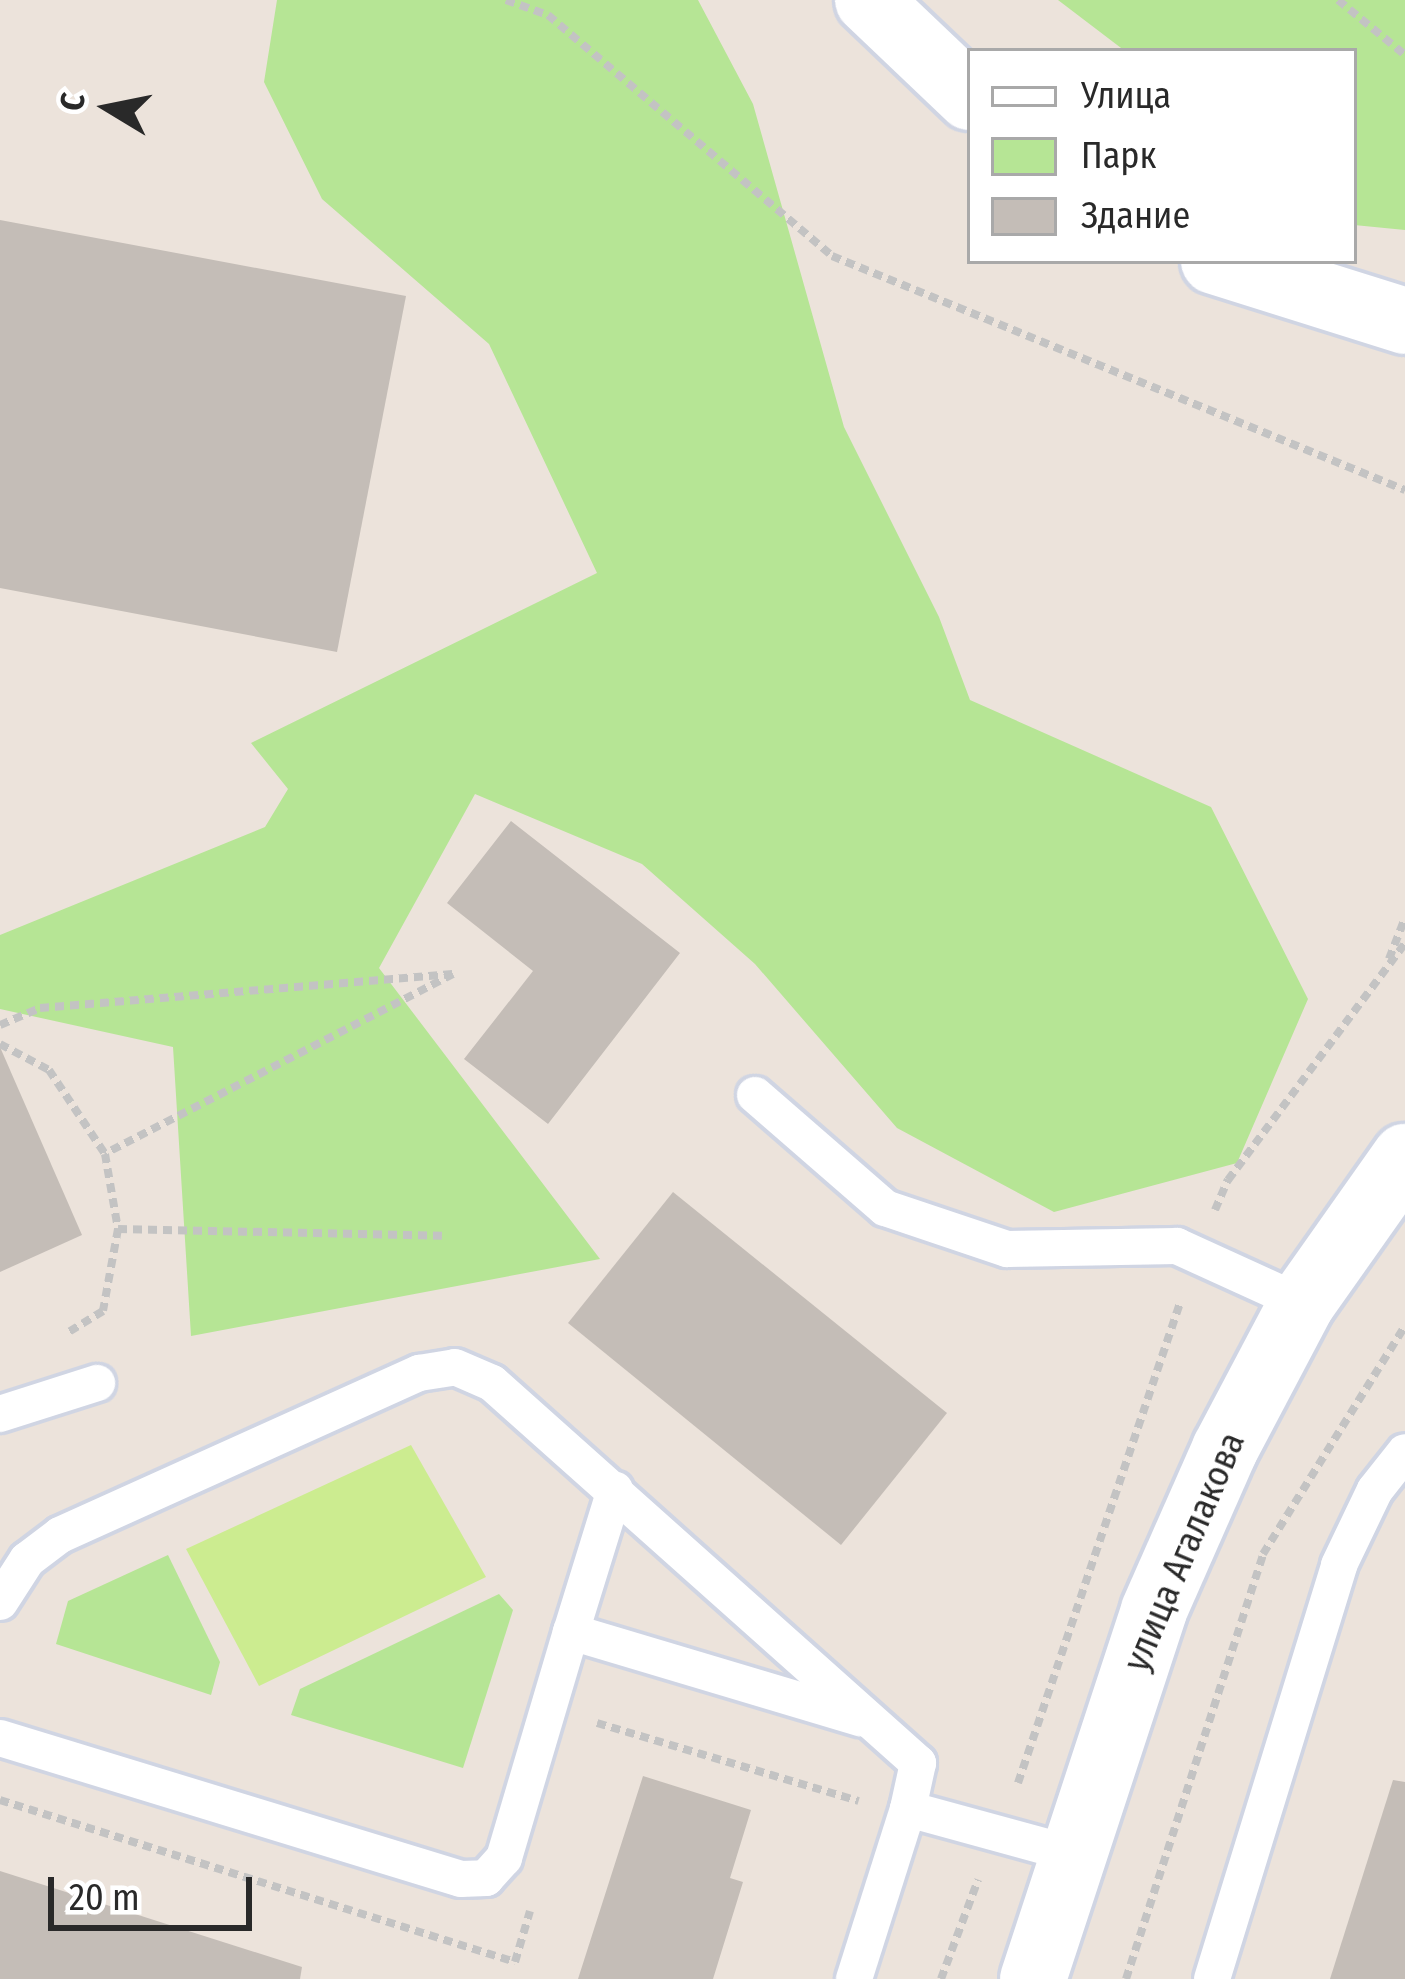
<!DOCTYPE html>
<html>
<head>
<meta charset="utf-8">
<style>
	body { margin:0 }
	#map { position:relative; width:1405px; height:1979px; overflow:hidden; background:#ece3db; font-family:"Fira Sans Condensed",sans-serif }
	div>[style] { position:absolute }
	.green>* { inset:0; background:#b6e595 }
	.pitch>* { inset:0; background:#ccec90 }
	.building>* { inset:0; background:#c4bdb7 }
	.path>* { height:8px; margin-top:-4px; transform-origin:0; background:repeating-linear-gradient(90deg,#c3c3c3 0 9px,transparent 0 15px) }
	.roads { filter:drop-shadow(3px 0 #d0d5e3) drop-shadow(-3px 0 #d0d5e3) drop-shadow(0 3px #d0d5e3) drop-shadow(0 -3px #d0d5e3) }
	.service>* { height:36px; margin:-18px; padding:0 18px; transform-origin:18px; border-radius:18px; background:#fff }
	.minor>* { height:66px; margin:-33px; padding:0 33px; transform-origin:33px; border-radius:33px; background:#fff }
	span { translate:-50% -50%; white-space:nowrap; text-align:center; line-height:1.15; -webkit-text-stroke:9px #fff; paint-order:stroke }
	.street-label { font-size:36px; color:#292929 }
	.legend { position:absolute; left:967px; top:48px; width:390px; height:216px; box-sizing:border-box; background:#fff; border:3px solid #a9a9a9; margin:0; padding:15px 21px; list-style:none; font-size:36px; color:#292929 }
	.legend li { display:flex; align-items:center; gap:24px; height:60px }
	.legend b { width:60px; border:3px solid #a9a9a9 }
	.north { position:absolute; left:48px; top:48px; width:120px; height:120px; -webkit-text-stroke:9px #fff; paint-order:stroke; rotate:280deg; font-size:33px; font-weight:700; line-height:48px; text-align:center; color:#292929 }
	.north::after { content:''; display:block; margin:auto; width:42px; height:54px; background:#292929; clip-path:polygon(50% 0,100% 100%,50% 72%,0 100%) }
	.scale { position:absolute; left:48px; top:1877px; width:204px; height:54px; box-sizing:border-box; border:6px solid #292929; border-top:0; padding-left:15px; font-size:36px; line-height:42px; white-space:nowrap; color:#292929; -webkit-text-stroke:9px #fff; paint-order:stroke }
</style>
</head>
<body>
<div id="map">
	<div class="green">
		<div style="clip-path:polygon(277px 0,698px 0,753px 104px,844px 427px,939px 617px,970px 700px,1211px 807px,1308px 999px,1237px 1163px,1054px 1212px,897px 1128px,755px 964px,642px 864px,475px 794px,379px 968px,600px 1259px,191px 1336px,173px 1047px,0 1009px,0 935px,265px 827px,288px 789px,251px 743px,597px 573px,489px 344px,322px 199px,264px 82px)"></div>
		<div style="clip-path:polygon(1058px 0,1405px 0,1405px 230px,1354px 225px,1354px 51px,1125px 51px)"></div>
		<div style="clip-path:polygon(168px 1555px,220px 1662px,211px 1695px,56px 1644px,68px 1601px)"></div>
		<div style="clip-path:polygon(499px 1594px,513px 1610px,463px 1768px,291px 1715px,300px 1689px)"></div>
	</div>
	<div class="pitch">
		<div style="clip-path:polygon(411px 1445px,486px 1577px,259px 1686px,186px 1549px)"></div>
	</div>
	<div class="building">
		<div style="clip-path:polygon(0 220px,406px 296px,337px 652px,0 588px)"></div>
		<div style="clip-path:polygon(511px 821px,680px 953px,548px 1124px,464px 1059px,533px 971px,447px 903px)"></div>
		<div style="clip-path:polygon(0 1047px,82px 1235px,0 1272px)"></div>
		<div style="clip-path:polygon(673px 1192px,947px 1413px,841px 1545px,568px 1323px)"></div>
		<div style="clip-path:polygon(643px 1776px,751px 1810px,730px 1878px,743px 1882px,713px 1979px,578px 1979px)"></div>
		<div style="clip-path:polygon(1393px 1780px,1405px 1782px,1405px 1979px,1330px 1979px)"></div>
		<div style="clip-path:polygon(0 1871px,302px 1967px,300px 1979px,0 1979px)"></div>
	</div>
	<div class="path">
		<div style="left:506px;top:0;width:45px;rotate:19.7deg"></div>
		<div style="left:548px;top:15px;width:372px;rotate:40.3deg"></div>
		<div style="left:832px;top:256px;width:619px;rotate:22.21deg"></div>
		<div style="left:1338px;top:0;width:87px;rotate:39.4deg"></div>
		<div style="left:1389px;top:959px;width:44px;rotate:-68.7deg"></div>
		<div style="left:0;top:1025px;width:43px;rotate:-23deg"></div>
		<div style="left:40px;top:1008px;width:414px;rotate:-4.7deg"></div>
		<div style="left:453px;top:974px;width:392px;rotate:152.7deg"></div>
		<div style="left:0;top:1044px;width:55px;rotate:28deg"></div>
		<div style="left:49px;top:1070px;width:101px;rotate:56.3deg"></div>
		<div style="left:105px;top:1154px;width:76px;rotate:80.2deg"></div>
		<div style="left:118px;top:1229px;width:83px;rotate:100.4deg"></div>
		<div style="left:103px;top:1311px;width:42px;rotate:148.6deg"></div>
		<div style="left:1215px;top:1210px;width:33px;rotate:-67deg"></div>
		<div style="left:1228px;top:1180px;width:296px;rotate:-53.2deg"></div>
		<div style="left:118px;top:1229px;width:324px;rotate:1.2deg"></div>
		<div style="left:597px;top:1723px;width:273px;rotate:16.6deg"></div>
		<div style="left:1018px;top:1783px;width:507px;rotate:-71.35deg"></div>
		<div style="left:0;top:1800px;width:540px;rotate:17.46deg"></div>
		<div style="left:515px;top:1962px;width:53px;rotate:-73.6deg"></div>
		<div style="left:941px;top:1979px;width:106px;rotate:-69.5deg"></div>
		<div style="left:1126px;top:1979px;width:447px;rotate:-72.1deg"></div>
		<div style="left:1263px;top:1554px;width:269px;rotate:-58.1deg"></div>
	</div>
	<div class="roads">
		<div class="service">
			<div style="left:755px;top:1095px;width:172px;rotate:41deg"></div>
			<div style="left:885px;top:1208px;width:129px;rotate:18.6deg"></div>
			<div style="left:1007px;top:1249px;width:170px;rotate:-1deg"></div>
			<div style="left:1177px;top:1246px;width:137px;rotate:24.5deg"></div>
			<div style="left:0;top:1414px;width:102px;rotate:-17.7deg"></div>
			<div style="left:0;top:1602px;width:50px;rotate:-57.3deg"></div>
			<div style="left:27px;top:1560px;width:41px;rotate:-37.1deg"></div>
			<div style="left:60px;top:1535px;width:394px;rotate:-24.3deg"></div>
			<div style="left:419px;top:1373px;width:36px;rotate:-9deg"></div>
			<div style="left:455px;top:1367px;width:40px;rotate:23.4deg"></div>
			<div style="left:492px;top:1383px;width:571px;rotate:41.73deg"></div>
			<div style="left:918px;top:1763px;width:47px;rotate:102.3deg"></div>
			<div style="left:908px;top:1809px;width:171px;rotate:15.3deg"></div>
			<div style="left:571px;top:1632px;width:149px;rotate:-72.8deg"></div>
			<div style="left:0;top:1738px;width:482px;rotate:17deg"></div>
			<div style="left:461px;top:1879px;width:25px;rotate:-2deg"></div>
			<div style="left:486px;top:1878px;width:27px;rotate:-48deg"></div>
			<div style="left:504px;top:1858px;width:236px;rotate:-73.5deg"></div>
			<div style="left:571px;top:1632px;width:302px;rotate:16.6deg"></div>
			<div style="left:854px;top:1979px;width:178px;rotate:-72.4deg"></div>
			<div style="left:1212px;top:1979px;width:433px;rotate:-72.9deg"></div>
			<div style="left:1339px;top:1565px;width:83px;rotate:-64.4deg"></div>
			<div style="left:1375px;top:1490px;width:48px;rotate:-51.7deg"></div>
		</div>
		<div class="minor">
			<div style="left:868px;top:0;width:141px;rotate:43.6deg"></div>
			<div style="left:1214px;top:261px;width:200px;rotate:17.4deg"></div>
			<div style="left:1033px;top:1979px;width:388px;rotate:-71.8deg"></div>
			<div style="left:1154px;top:1610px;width:176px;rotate:-66.2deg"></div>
			<div style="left:1225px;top:1449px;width:165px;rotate:-62.2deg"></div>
			<div style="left:1302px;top:1303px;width:179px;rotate:-54.8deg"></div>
		</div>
	</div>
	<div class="street-label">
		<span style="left:1185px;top:1552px;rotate:-67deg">улица Агалакова</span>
	</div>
	<ul class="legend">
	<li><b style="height:15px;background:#fff"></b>Улица</li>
	<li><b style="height:33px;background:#b6e595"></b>Парк</li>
	<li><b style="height:33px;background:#c4bdb7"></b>Здание</li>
	</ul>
	<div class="north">С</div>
	<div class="scale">20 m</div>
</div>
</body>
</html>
